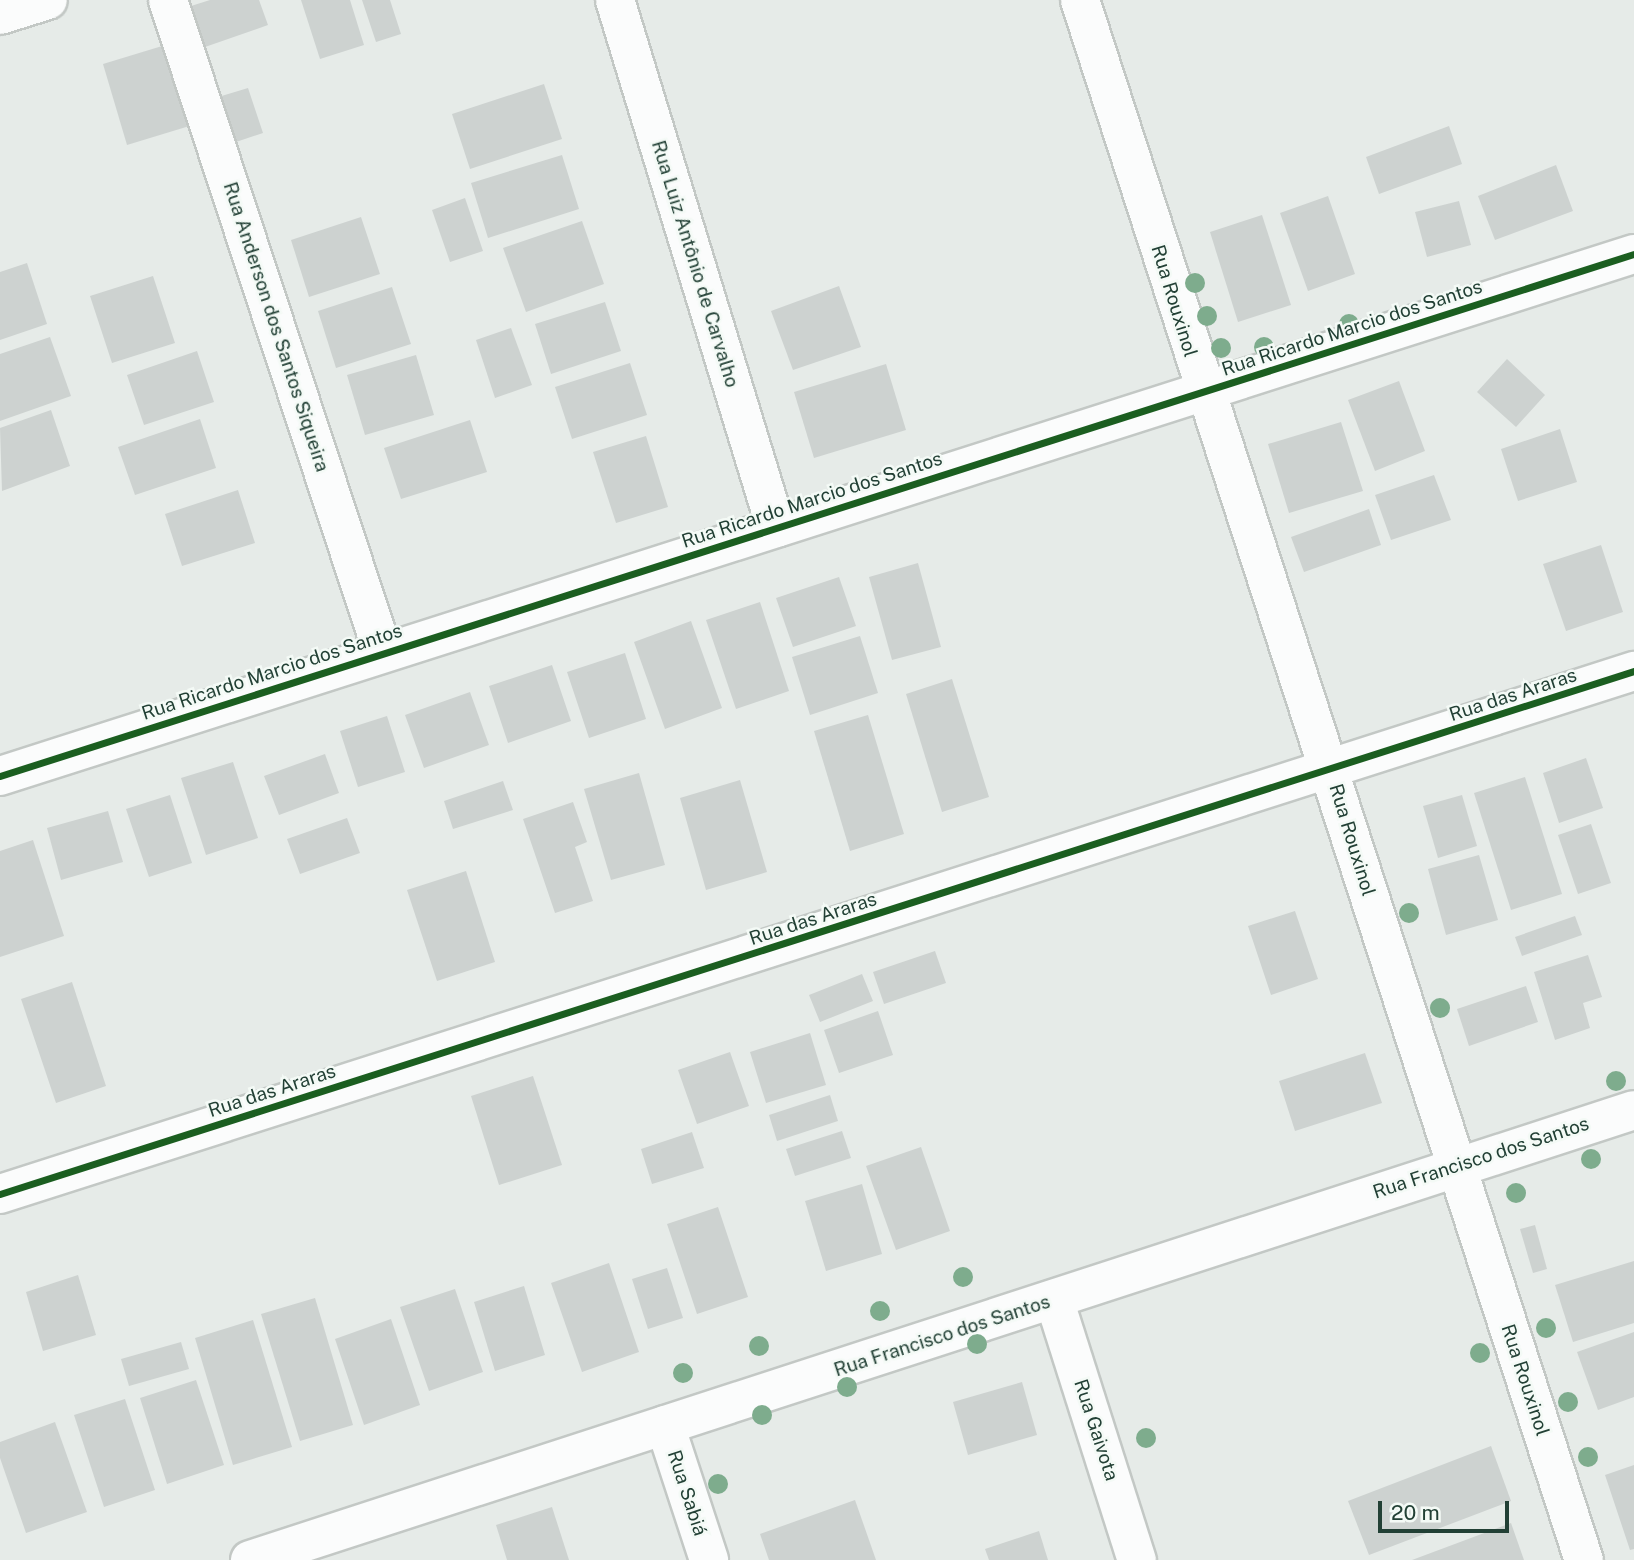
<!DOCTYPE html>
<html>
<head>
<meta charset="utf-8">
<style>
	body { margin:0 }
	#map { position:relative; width:1634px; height:1560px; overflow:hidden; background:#e6ebe8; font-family:"Public Sans",sans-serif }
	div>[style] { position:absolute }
	.building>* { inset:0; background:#cdd2d0 }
	.roads { filter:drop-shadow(2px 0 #c3c8c5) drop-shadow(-2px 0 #c3c8c5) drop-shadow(0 2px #c3c8c5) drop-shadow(0 -2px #c3c8c5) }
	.minor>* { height:38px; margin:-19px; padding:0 19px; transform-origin:19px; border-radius:19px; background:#fbfcfc }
	.tertiary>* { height:38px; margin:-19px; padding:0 19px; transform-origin:19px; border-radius:19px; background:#fbfcfc }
	.cycleway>* { height:7px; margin:-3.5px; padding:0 3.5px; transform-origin:3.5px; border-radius:3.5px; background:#1b5e20 }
	.trees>* { width:20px; height:20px; margin:-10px; border-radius:50%; background:#7eac8d }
	span { translate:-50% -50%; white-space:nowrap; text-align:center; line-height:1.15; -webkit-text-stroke:5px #f4faf6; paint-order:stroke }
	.street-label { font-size:19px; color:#224035 }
	.scale { position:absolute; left:1378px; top:1501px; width:131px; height:32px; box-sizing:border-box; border:4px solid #224035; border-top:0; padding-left:9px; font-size:21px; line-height:24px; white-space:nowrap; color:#224035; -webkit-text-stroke:5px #f4faf6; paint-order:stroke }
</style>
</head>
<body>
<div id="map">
	<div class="building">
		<div style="clip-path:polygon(210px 0,259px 0,268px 25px,205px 47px,191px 6px)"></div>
		<div style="clip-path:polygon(301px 0,350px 0,364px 45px,320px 59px)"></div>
		<div style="clip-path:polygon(362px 0,390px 0,401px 34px,376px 42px)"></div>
		<div style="clip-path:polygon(172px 43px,196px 124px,127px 145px,103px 64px)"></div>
		<div style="clip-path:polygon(544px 84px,562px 139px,470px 169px,452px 114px)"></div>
		<div style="clip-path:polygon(248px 88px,263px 133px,230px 144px,215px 98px)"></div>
		<div style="clip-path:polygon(1449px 126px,1462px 164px,1379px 194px,1366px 157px)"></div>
		<div style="clip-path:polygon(562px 155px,579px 209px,488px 238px,471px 183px)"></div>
		<div style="clip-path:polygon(1556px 165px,1573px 211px,1495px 240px,1478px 196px)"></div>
		<div style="clip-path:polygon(1328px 196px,1355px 274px,1308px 291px,1280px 213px)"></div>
		<div style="clip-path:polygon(465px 198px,483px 251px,450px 262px,432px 210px)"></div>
		<div style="clip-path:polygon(1459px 201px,1471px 245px,1427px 257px,1415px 212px)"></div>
		<div style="clip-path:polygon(1262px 215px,1291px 305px,1238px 322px,1210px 232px)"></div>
		<div style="clip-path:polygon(361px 217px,380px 274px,309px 297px,291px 240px)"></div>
		<div style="clip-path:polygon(582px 221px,604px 284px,526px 312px,503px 248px)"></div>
		<div style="clip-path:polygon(27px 263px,47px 324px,0 340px,0 272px)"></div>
		<div style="clip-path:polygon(153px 276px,175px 343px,112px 363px,90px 296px)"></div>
		<div style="clip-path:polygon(839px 286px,861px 347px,793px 370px,771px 311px)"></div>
		<div style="clip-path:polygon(392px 287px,411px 344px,336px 368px,318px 311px)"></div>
		<div style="clip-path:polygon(605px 302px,621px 351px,551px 374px,535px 324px)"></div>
		<div style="clip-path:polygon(511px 328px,532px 385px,495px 398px,476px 340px)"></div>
		<div style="clip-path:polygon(50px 337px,71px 396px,0 421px,0 354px)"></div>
		<div style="clip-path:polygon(197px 351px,214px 402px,144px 425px,127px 375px)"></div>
		<div style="clip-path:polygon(416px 355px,434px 415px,365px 435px,347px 375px)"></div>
		<div style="clip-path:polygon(1507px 359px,1545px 395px,1516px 427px,1477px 392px)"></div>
		<div style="clip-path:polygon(630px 363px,647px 415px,572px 439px,555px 387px)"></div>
		<div style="clip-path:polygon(886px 364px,906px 430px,814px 458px,794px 392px)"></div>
		<div style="clip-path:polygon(1399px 381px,1425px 451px,1375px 471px,1348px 400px)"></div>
		<div style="clip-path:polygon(51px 410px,70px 466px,2px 491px,0 428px)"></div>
		<div style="clip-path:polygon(200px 419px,216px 468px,135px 495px,118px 447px)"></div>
		<div style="clip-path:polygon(470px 420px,487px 472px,401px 499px,384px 448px)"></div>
		<div style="clip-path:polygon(1341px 422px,1363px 491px,1289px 513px,1268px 444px)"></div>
		<div style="clip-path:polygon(1560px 429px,1577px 482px,1518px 501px,1501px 449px)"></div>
		<div style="clip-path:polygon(646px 436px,668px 507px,616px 523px,593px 452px)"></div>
		<div style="clip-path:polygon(1434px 475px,1451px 520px,1391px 540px,1375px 495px)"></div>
		<div style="clip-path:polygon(238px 490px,255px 543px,182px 566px,165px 514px)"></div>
		<div style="clip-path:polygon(1369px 509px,1381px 545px,1304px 572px,1291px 537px)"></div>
		<div style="clip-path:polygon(1601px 545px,1623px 612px,1566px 631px,1543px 564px)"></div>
		<div style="clip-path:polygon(918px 563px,941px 647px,892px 660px,869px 577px)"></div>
		<div style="clip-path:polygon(839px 577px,856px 626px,793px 647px,776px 598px)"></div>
		<div style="clip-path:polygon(760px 602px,789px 691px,736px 709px,706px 620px)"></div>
		<div style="clip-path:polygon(691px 621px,722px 708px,665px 729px,634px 642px)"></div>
		<div style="clip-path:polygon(860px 636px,878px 693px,810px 715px,792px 657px)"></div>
		<div style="clip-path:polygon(625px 653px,646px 719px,589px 738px,567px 672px)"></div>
		<div style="clip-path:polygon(552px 665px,571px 721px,508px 743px,489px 686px)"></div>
		<div style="clip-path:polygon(952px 679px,989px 797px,942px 812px,906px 694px)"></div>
		<div style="clip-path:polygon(470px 692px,489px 745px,424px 768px,405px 715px)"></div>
		<div style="clip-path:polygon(868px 715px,904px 834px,850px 851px,814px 731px)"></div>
		<div style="clip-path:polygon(387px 716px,405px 772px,358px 787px,340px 731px)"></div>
		<div style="clip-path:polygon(325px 754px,339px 793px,279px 815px,264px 776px)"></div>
		<div style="clip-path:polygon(1586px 758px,1603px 808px,1559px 823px,1543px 773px)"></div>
		<div style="clip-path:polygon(233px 762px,258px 838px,206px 855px,181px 778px)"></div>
		<div style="clip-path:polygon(639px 773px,665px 865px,611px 880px,584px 789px)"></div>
		<div style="clip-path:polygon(1525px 777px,1562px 894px,1511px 910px,1474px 793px)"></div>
		<div style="clip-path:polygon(740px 780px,767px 872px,706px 890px,680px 798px)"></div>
		<div style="clip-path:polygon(503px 781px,513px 810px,453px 829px,444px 801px)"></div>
		<div style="clip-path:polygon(170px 795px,192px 863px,149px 877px,126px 809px)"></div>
		<div style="clip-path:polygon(1462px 795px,1477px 846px,1438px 858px,1423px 806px)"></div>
		<div style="clip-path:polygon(573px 802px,587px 842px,575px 847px,593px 901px,555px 913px,523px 819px)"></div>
		<div style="clip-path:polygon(108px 811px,123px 862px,61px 880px,47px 828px)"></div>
		<div style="clip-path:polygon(347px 818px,360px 853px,300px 874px,287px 839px)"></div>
		<div style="clip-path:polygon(1591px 824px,1611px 883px,1578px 894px,1558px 835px)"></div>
		<div style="clip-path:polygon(33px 840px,64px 936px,0 957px,0 851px)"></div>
		<div style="clip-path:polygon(1479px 855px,1498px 920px,1446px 935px,1428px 869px)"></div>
		<div style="clip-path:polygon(466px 871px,495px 962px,437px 981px,407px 890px)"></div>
		<div style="clip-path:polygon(1295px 911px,1318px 979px,1271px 995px,1248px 926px)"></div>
		<div style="clip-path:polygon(1575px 916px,1582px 935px,1522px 956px,1515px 937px)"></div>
		<div style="clip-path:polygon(935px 951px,946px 983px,884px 1004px,873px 972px)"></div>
		<div style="clip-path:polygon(1588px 955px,1602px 997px,1583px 1003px,1590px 1028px,1555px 1040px,1534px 972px)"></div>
		<div style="clip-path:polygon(862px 974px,873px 1001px,820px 1022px,809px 995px)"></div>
		<div style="clip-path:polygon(72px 982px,106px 1086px,56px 1103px,21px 999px)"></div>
		<div style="clip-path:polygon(1526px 986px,1538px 1022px,1469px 1046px,1457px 1009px)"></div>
		<div style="clip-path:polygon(878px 1011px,893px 1055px,839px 1073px,824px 1030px)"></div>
		<div style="clip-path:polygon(810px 1033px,826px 1085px,766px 1103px,750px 1052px)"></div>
		<div style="clip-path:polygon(730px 1052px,749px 1106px,697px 1124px,678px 1070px)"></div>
		<div style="clip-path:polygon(1365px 1053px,1382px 1103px,1295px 1131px,1279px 1081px)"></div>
		<div style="clip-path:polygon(533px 1076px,562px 1165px,499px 1185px,471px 1096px)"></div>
		<div style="clip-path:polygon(830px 1095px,838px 1121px,777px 1141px,769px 1115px)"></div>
		<div style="clip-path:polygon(842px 1131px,851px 1158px,795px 1176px,786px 1149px)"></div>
		<div style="clip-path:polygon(692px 1132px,704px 1168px,652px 1184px,641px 1149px)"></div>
		<div style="clip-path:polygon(921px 1147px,950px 1231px,896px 1250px,866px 1166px)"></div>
		<div style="clip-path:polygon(862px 1184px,882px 1254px,826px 1271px,805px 1201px)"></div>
		<div style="clip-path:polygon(718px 1207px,748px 1297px,697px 1314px,667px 1224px)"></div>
		<div style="clip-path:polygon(1535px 1225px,1547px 1269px,1533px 1273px,1520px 1229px)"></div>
		<div style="clip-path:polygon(1634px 1261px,1634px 1323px,1573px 1342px,1555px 1285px)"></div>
		<div style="clip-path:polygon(609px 1263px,639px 1352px,582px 1372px,551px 1283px)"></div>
		<div style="clip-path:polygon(667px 1268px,683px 1318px,648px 1329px,632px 1279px)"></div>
		<div style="clip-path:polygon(78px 1275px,96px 1335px,43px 1351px,26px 1292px)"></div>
		<div style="clip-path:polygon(524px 1286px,545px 1355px,495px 1371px,474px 1302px)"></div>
		<div style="clip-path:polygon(455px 1289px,483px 1372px,429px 1391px,400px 1307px)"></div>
		<div style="clip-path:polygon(315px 1298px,353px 1425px,300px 1441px,261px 1314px)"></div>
		<div style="clip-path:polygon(391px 1319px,420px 1405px,364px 1425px,335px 1339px)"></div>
		<div style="clip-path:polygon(253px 1320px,292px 1447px,233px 1465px,195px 1338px)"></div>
		<div style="clip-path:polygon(1634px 1332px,1634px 1397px,1598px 1410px,1577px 1352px)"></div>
		<div style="clip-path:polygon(181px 1342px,189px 1369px,129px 1386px,121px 1359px)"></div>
		<div style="clip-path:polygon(196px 1380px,224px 1465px,167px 1484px,140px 1398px)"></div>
		<div style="clip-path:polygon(1022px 1382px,1037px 1435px,968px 1455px,953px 1402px)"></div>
		<div style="clip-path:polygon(125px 1399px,155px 1490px,104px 1507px,74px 1415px)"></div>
		<div style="clip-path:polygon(55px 1422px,87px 1512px,26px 1533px,0 1458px,0 1442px)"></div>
		<div style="clip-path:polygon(1491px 1446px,1511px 1501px,1369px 1555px,1348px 1501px)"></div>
		<div style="clip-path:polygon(1634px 1465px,1634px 1549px,1630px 1550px,1605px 1475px)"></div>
		<div style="clip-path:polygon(855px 1500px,876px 1560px,769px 1560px,760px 1534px)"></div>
		<div style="clip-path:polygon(552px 1507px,569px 1560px,507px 1560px,496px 1525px)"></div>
		<div style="clip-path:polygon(1511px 1523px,1524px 1560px,1412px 1560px)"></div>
		<div style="clip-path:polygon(1039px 1531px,1048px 1560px,989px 1560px,985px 1549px)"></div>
	</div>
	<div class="roads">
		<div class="minor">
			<div style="left:168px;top:0;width:687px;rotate:71.78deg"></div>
			<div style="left:615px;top:0;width:552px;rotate:73.04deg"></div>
			<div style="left:0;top:776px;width:1715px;rotate:-17.72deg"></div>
			<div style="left:0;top:1194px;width:1716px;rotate:-17.75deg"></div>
			<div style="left:1054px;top:1299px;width:274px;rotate:72.4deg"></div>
			<div style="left:665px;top:1425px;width:142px;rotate:71.9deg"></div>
			<div style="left:250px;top:1560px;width:1455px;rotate:-18.01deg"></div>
		</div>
		<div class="tertiary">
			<div style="left:1080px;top:0;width:1639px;rotate:72.1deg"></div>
			<div style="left:0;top:15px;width:50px;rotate:-17.4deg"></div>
		</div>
	</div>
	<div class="cycleway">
		<div style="left:0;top:776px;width:1715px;rotate:-17.72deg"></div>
		<div style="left:0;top:1194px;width:1716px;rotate:-17.75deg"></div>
	</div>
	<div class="trees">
		<div style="left:1195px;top:283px"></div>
		<div style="left:1207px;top:316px"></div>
		<div style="left:1349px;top:324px"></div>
		<div style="left:1264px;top:347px"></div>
		<div style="left:1221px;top:348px"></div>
		<div style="left:1409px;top:913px"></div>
		<div style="left:1440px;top:1008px"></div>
		<div style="left:1616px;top:1081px"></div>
		<div style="left:1591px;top:1159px"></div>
		<div style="left:1516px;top:1193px"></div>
		<div style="left:963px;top:1277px"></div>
		<div style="left:880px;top:1311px"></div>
		<div style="left:1546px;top:1328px"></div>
		<div style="left:977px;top:1344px"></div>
		<div style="left:759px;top:1346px"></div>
		<div style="left:1480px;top:1353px"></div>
		<div style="left:683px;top:1373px"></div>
		<div style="left:847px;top:1387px"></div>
		<div style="left:1568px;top:1402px"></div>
		<div style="left:762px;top:1415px"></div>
		<div style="left:1146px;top:1438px"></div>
		<div style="left:1588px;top:1457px"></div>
		<div style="left:718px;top:1484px"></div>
	</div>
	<div class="street-label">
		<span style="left:695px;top:264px;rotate:73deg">Rua Luiz Antônio de Carvalho</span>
		<span style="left:1174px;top:301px;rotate:73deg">Rua Rouxinol</span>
		<span style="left:276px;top:327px;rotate:72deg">Rua Anderson dos Santos Siqueira</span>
		<span style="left:1352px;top:328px;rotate:-18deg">Rua Ricardo Marcio dos Santos</span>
		<span style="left:812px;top:500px;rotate:-18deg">Rua Ricardo Marcio dos Santos</span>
		<span style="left:272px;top:672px;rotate:-18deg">Rua Ricardo Marcio dos Santos</span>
		<span style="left:1513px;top:695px;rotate:-18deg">Rua das Araras</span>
		<span style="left:1352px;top:840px;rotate:73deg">Rua Rouxinol</span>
		<span style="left:813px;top:919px;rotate:-18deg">Rua das Araras</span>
		<span style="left:272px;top:1091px;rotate:-18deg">Rua das Araras</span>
		<span style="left:1481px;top:1158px;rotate:-18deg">Rua Francisco dos Santos</span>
		<span style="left:942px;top:1336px;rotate:-18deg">Rua Francisco dos Santos</span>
		<span style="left:1525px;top:1380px;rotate:72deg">Rua Rouxinol</span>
		<span style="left:1096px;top:1430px;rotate:72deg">Rua Gaivota</span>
		<span style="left:687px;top:1493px;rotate:72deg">Rua Sabiá</span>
	</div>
	<div class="scale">20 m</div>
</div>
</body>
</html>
